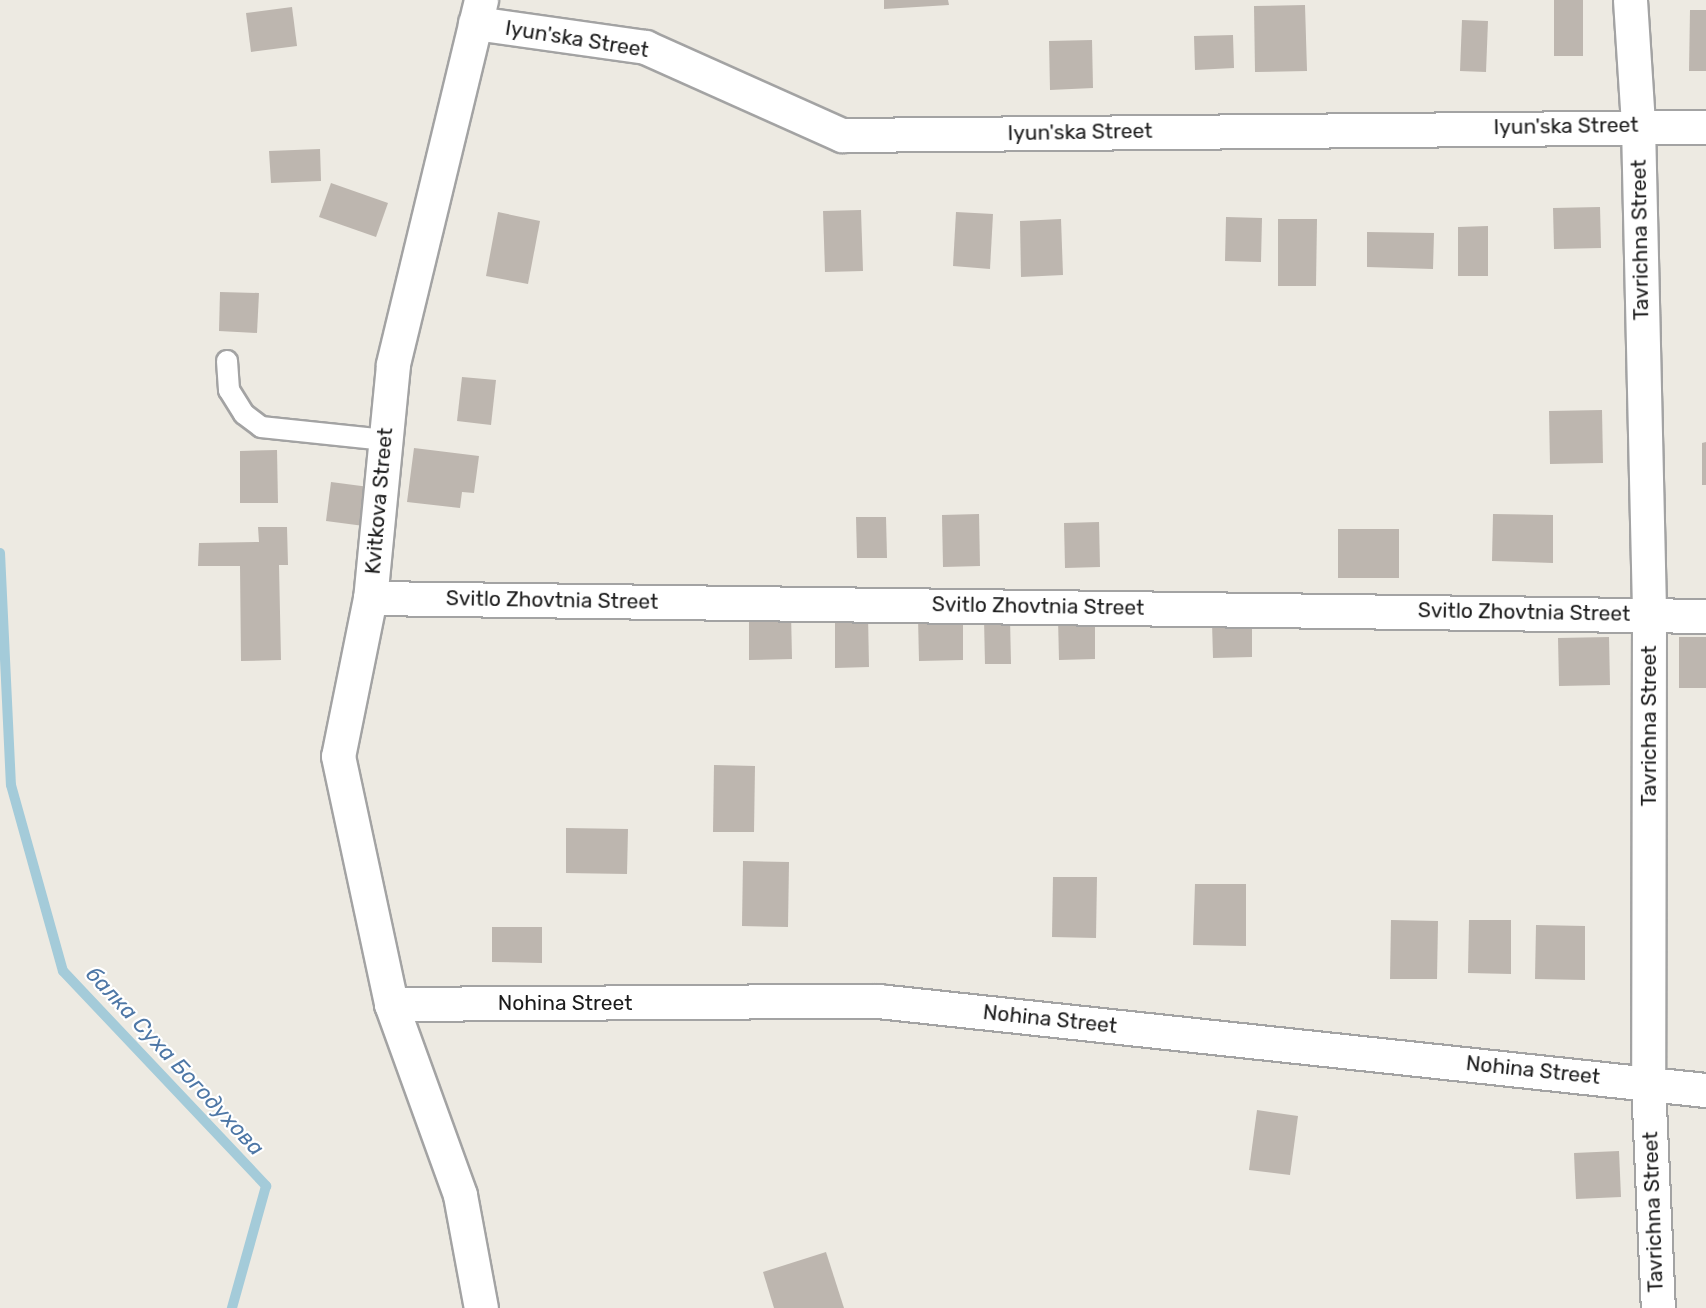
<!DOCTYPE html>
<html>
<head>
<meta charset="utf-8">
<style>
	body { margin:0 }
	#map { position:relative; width:1706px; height:1308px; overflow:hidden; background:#edeae2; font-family:Rubik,sans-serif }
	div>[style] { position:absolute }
	.stream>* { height:10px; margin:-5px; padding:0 5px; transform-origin:5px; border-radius:5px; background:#a4cbd9 }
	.building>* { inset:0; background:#bdb6af }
	.roads { filter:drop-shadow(2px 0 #a3a3a3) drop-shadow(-2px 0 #a3a3a3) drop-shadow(0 2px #a3a3a3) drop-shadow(0 -2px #a3a3a3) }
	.lane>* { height:20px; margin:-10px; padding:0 10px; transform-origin:10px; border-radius:10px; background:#fff }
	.street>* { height:33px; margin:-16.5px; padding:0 16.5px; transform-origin:16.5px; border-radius:16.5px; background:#fff }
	span { translate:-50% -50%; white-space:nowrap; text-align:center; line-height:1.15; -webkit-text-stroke:4.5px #fff; paint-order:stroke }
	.street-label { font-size:21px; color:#1c1c1c }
	.water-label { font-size:22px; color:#4e77a6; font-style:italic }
</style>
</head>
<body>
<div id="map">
	<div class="stream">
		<div style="left:0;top:553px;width:232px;rotate:87.3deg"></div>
		<div style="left:11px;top:785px;width:193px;rotate:74.4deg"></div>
		<div style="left:63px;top:971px;width:296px;rotate:46.6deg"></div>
		<div style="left:266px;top:1186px;width:127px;rotate:105.6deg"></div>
	</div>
	<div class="building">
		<div style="clip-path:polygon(884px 0,948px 0,949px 5px,884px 9px)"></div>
		<div style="clip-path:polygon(1554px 0,1583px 0,1583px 56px,1554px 56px)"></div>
		<div style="clip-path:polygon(1305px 5px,1307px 71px,1255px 72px,1254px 6px)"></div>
		<div style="clip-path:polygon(292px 7px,297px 46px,251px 52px,246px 13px)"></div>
		<div style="clip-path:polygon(1690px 10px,1706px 10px,1706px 71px,1689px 71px)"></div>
		<div style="clip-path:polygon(1462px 20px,1488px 21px,1486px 72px,1460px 71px)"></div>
		<div style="clip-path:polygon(1233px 35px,1234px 68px,1195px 70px,1194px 36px)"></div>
		<div style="clip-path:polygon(1092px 40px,1093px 88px,1050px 90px,1049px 41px)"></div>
		<div style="clip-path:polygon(320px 149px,321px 181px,271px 183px,269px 151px)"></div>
		<div style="clip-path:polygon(331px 183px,388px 203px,376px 237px,319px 217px)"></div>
		<div style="clip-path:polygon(1600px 207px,1601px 248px,1554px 249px,1553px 208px)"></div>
		<div style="clip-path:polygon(861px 210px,863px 271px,825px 272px,823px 211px)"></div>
		<div style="clip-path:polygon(498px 212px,540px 221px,528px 284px,486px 276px)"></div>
		<div style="clip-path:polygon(956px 212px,993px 214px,990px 269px,953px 266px)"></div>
		<div style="clip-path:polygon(1226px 217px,1262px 218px,1261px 262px,1225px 261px)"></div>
		<div style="clip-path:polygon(1061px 219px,1063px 275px,1021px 277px,1020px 221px)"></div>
		<div style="clip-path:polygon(1278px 219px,1317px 219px,1316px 286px,1278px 286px)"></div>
		<div style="clip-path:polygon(1488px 226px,1488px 276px,1458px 276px,1458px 227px)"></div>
		<div style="clip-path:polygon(1367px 232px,1434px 233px,1433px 269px,1367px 267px)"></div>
		<div style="clip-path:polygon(220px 292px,259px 293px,257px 333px,219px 331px)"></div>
		<div style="clip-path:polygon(462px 377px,496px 380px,491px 425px,457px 421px)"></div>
		<div style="clip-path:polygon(1602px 410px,1603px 463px,1550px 464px,1549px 411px)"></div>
		<div style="clip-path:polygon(1706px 442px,1706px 485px,1702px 485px,1702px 443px)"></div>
		<div style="clip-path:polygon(414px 448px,479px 456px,474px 493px,462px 492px,460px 508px,407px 502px)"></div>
		<div style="clip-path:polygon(277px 450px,278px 503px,240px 503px,240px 451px)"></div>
		<div style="clip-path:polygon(331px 482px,369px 487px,364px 526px,326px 521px)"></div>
		<div style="clip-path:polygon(979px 514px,980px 566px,943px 567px,942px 515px)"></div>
		<div style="clip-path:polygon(1493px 514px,1553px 515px,1553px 563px,1492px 561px)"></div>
		<div style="clip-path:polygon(856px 517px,886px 517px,887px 558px,857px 558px)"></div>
		<div style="clip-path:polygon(1099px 522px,1100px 567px,1065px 568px,1064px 523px)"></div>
		<div style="clip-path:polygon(258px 527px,287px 527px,288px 565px,279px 565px,281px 660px,241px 661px,240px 566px,198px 566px,199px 543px,259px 542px)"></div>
		<div style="clip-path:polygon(1338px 529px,1399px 529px,1399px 578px,1338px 578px)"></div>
		<div style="clip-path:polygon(791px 612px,792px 659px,749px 660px,749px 613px)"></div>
		<div style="clip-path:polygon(868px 615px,869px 667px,835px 668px,835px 616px)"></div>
		<div style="clip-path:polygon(918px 617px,963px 617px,963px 660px,919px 661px)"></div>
		<div style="clip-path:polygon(1095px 617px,1095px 659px,1059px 660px,1058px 618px)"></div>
		<div style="clip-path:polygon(984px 619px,1010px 619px,1011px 664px,985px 664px)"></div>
		<div style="clip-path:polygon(1252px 621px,1252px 657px,1213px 658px,1212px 622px)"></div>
		<div style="clip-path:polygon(1609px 637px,1610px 685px,1559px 686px,1558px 638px)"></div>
		<div style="clip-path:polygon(1679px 637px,1706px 637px,1706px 688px,1679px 688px)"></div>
		<div style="clip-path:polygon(714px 765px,755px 766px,754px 832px,713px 832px)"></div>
		<div style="clip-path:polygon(566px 828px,628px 829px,627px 874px,566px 873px)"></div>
		<div style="clip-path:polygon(743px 861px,789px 862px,788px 927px,742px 926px)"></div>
		<div style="clip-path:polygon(1053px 877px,1097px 877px,1096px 938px,1052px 937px)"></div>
		<div style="clip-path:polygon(1195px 884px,1246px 884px,1246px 946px,1193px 945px)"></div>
		<div style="clip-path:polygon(1391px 920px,1438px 921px,1437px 979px,1390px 979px)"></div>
		<div style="clip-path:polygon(1469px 920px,1511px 920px,1511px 974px,1468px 973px)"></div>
		<div style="clip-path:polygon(1536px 925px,1585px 926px,1585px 980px,1535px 979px)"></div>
		<div style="clip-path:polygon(492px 927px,542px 927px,542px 963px,492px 962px)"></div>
		<div style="clip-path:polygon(1257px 1110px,1298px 1116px,1290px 1175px,1249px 1170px)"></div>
		<div style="clip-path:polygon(1619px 1151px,1621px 1197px,1576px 1199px,1574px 1153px)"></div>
		<div style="clip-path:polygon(826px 1252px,844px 1308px,774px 1308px,763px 1272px)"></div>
	</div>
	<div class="roads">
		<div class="lane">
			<div style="left:227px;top:361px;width:29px;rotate:86deg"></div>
			<div style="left:229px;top:390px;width:28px;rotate:58deg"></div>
			<div style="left:244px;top:414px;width:21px;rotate:37deg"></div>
			<div style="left:261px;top:427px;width:125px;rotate:6deg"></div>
		</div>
		<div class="street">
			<div style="left:481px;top:0;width:375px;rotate:103.6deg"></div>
			<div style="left:393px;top:365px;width:234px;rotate:95.6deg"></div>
			<div style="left:370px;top:598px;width:161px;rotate:101.4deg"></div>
			<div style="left:338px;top:756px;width:254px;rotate:77.9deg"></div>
			<div style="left:391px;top:1004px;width:203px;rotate:70.1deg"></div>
			<div style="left:460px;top:1195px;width:115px;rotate:79.5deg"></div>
			<div style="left:1630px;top:0;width:125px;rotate:86.3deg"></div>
			<div style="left:1638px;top:125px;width:489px;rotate:88.7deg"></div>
			<div style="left:1649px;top:614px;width:468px;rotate:90.1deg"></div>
			<div style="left:1648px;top:1082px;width:226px;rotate:87.5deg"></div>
			<div style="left:475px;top:23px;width:172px;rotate:8deg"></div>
			<div style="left:645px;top:47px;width:216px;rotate:24.1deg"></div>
			<div style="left:842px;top:135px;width:864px;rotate:-0.53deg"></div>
			<div style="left:370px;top:598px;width:1336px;rotate:0.77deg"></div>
			<div style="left:391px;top:1004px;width:487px;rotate:-0.4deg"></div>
			<div style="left:878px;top:1001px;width:833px;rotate:6.14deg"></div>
		</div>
	</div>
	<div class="street-label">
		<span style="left:577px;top:39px;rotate:9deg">Iyun'ska Street</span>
		<span style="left:1566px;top:126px;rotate:-1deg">Iyun'ska Street</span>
		<span style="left:1080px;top:132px;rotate:-1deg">Iyun'ska Street</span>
		<span style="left:1640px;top:240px;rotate:-91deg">Tavrichna Street</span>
		<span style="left:379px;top:501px;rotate:-85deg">Kvitkova Street</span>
		<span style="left:552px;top:600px;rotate:1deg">Svitlo Zhovtnia Street</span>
		<span style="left:1038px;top:606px;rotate:1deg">Svitlo Zhovtnia Street</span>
		<span style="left:1524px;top:612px;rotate:1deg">Svitlo Zhovtnia Street</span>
		<span style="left:1649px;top:726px;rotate:-90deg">Tavrichna Street</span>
		<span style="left:565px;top:1003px">Nohina Street</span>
		<span style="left:1050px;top:1019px;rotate:6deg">Nohina Street</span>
		<span style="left:1533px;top:1070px;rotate:6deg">Nohina Street</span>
		<span style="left:1653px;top:1212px;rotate:-92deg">Tavrichna Street</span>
	</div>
	<div class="water-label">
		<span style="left:175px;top:1061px;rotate:47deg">балка Суха Богодухова</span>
	</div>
</div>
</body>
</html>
